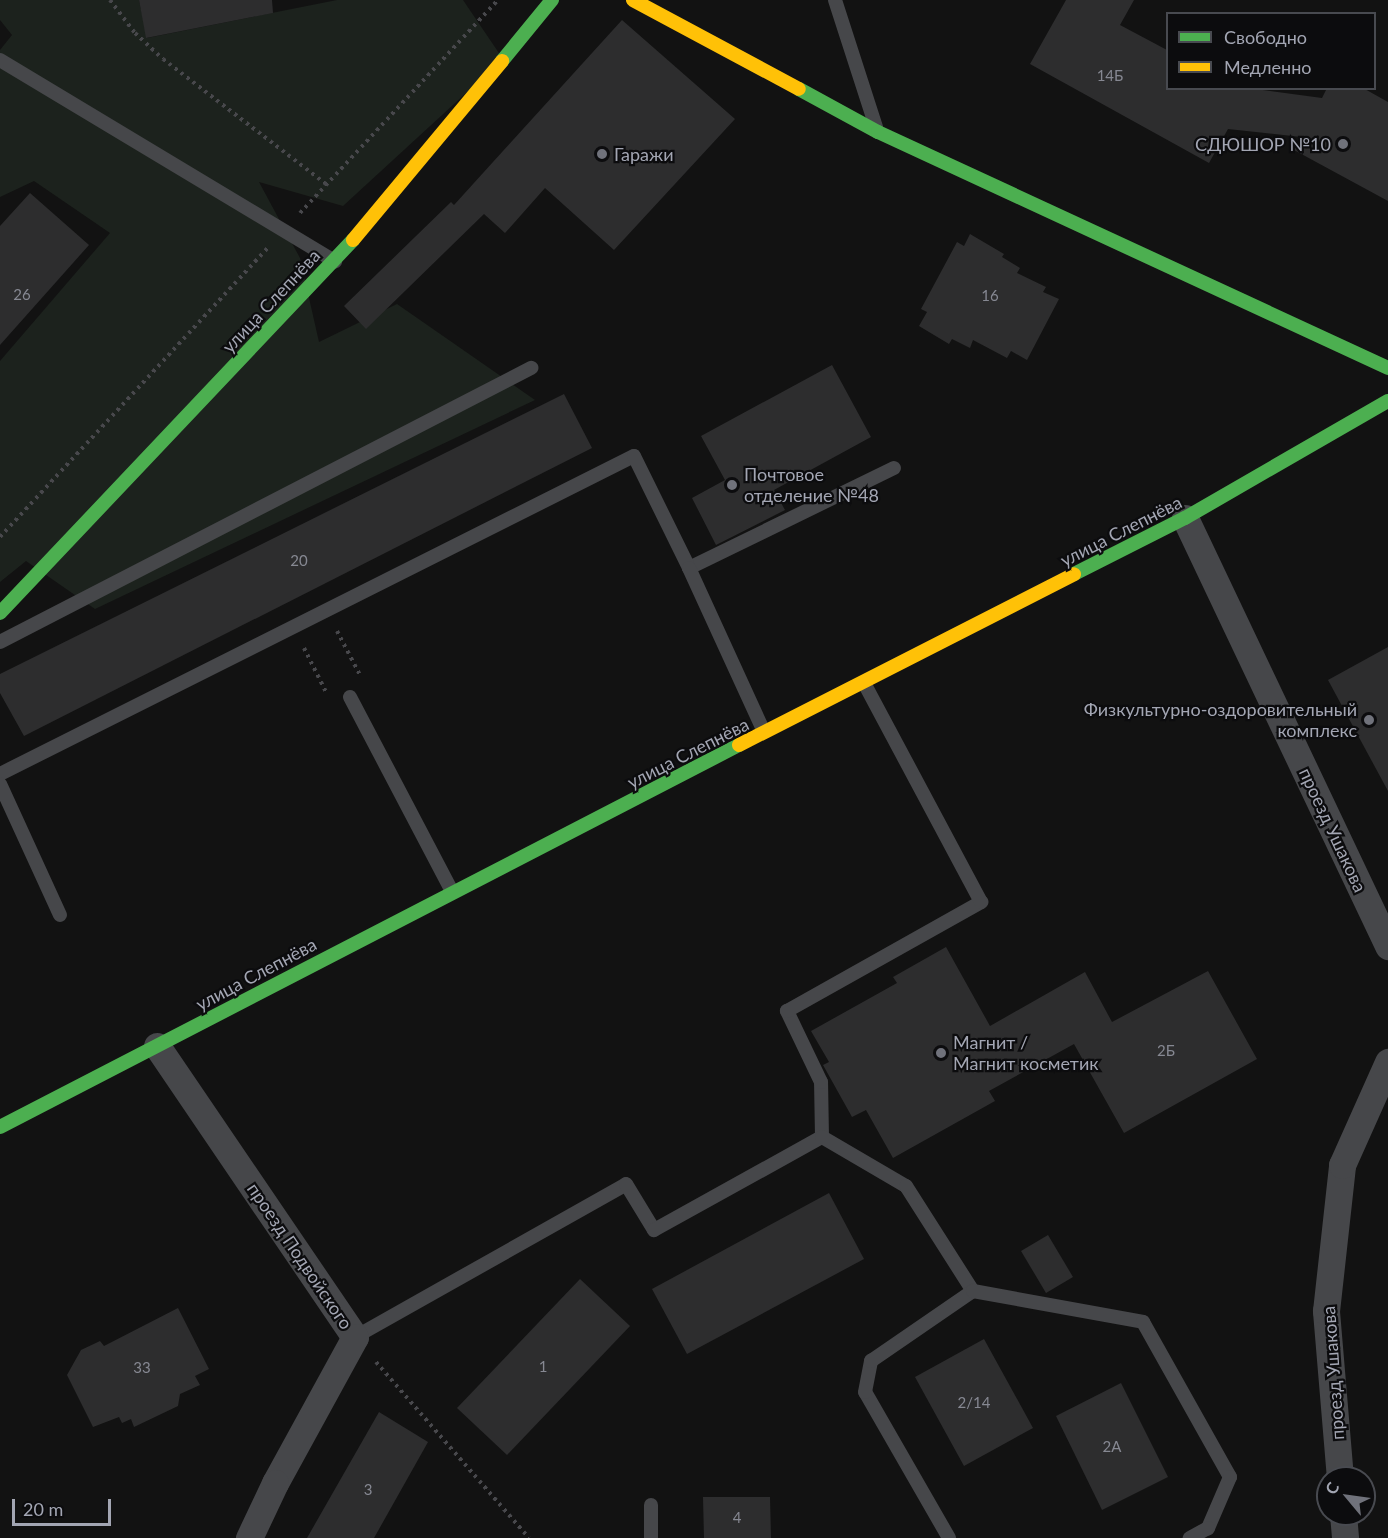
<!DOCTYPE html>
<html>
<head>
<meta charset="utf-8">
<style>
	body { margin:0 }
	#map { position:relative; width:1388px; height:1538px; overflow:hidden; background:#121212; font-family:Lato,sans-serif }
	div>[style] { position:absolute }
	.green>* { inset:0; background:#1c221d }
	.building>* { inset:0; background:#2d2d2e }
	.path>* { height:4px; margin-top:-2px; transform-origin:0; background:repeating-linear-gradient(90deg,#48484c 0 3px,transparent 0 7.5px) }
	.lane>* { height:14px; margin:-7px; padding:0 7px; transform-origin:7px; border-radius:7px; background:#46474a }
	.street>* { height:27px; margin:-13.5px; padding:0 13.5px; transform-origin:13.5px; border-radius:13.5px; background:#46474a }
	.fast>* { height:14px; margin:-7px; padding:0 7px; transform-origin:7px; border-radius:7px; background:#4caf50 }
	.slow>* { height:14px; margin:-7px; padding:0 7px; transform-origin:7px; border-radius:7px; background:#ffc107 }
	.dots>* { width:16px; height:16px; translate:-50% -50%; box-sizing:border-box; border:3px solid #0c0c0e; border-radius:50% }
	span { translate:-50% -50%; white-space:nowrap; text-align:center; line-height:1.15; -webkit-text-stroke:4.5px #0c0c0e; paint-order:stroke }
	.number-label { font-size:15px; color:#868892 }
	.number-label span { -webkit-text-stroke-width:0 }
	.poi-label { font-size:18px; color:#a3a6b3 }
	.right { translate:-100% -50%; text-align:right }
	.left { translate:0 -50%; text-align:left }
	.street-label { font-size:18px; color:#a3a6b3 }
	.legend { position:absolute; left:1166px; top:12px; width:210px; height:78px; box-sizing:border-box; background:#0c0c0e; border:2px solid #484a50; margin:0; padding:8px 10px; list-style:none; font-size:18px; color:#a3a6b3 }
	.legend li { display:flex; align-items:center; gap:12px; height:30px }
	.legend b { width:30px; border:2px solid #484a50 }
	.north { position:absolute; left:1316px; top:1466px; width:60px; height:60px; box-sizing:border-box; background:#0c0c0e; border:2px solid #484a50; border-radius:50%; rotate:299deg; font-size:16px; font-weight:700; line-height:24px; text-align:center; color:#a3a6b3 }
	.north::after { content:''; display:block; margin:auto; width:21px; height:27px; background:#70727b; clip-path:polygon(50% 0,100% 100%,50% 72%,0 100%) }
	.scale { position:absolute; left:12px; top:1499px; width:99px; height:27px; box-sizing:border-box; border:3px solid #a3a6b3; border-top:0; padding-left:8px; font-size:18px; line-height:21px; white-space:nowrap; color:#a3a6b3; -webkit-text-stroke:4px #0c0c0e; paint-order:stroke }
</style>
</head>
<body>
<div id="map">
	<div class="green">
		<div style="clip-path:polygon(0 0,139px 0,147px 38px,337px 0,463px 0,503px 59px,343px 206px,259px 182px,300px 258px,319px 342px,397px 304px,535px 400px,95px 609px,26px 561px,0 582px,0 361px,110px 233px,34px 181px,0 197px,0 50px,12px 35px,0 20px)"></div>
	</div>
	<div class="building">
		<div style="clip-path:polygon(139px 0,272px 0,273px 13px,146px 38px)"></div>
		<div style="clip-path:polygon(1066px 0,1134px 0,1120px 25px,1167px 50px,1167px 88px,1248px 88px,1322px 98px,1327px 88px,1363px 88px,1388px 102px,1388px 201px,1294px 150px,1301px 137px,1228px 129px,1209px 163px,1030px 64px)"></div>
		<div style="clip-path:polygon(622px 20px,735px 119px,614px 250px,545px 188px,505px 233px,484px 214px,366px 329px,344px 306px,451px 202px,454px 205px)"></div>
		<div style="clip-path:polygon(30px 193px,89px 245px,0 345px,0 226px)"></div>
		<div style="clip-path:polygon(970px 234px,1004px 254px,1002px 257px,1020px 268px,1017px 273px,1046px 287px,1043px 292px,1059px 299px,1027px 360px,1011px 351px,1007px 358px,973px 340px,970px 348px,952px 339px,949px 344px,919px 326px,927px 312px,921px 309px,957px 242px,964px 246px)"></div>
		<div style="clip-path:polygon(832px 365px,871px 437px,774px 490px,785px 510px,716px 545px,692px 498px,725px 480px,701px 436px)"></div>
		<div style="clip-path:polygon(564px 394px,592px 448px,24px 736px,0 693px,0 674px)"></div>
		<div style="clip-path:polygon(1388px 647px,1388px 791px,1328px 680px)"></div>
		<div style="clip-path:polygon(946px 947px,990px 1026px,1085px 972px,1112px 1022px,1208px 971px,1257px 1059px,1124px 1133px,1074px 1044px,989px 1091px,995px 1101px,893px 1158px,866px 1110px,852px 1117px,823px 1065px,829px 1062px,811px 1031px,897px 983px,893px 977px)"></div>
		<div style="clip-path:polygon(829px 1193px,864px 1259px,687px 1354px,652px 1289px)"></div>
		<div style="clip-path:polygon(1048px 1235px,1073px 1277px,1046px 1293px,1021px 1251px)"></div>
		<div style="clip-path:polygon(580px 1279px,630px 1326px,507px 1455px,457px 1408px)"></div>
		<div style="clip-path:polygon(178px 1308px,209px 1369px,195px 1376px,200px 1385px,180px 1394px,178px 1406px,134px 1427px,131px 1419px,122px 1423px,119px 1417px,93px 1427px,67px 1375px,81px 1350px,100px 1341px,104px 1346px)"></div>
		<div style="clip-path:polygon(984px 1339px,1033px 1428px,964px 1466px,915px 1377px)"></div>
		<div style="clip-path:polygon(1121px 1383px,1168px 1477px,1102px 1510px,1056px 1416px)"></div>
		<div style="clip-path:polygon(379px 1412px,428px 1442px,374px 1538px,307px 1538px)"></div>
		<div style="clip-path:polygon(703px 1497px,770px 1497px,771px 1538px,704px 1538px)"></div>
	</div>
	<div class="path">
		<div style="left:110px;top:0;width:41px;rotate:52.9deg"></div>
		<div style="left:135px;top:33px;width:38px;rotate:43deg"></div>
		<div style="left:163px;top:59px;width:207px;rotate:37.5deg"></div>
		<div style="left:300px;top:213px;width:291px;rotate:-47.1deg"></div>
		<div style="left:0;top:537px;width:396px;rotate:-47.2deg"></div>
		<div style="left:337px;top:631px;width:50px;rotate:62.4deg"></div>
		<div style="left:304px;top:648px;width:49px;rotate:63.4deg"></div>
		<div style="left:376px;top:1362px;width:233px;rotate:49deg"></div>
	</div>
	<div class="lane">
		<div style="left:835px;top:0;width:133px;rotate:72.1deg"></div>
		<div style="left:0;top:60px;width:391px;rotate:31deg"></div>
		<div style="left:689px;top:568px;width:228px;rotate:-26deg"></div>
		<div style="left:0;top:642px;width:598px;rotate:-27.29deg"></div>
		<div style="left:350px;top:697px;width:219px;rotate:62.3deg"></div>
		<div style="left:0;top:774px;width:709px;rotate:-26.64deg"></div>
		<div style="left:634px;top:456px;width:125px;rotate:63.8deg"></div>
		<div style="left:689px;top:568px;width:180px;rotate:65.4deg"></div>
		<div style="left:0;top:784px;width:144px;rotate:65.4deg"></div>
		<div style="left:822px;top:1137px;width:55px;rotate:-91deg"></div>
		<div style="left:821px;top:1082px;width:79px;rotate:-115.6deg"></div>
		<div style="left:787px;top:1011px;width:223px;rotate:-29.3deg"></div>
		<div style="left:981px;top:902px;width:248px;rotate:-118.1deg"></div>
		<div style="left:355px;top:1337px;width:311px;rotate:-29.4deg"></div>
		<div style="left:626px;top:1184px;width:54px;rotate:58.7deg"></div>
		<div style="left:654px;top:1230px;width:192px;rotate:-29deg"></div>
		<div style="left:822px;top:1137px;width:97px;rotate:30.3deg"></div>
		<div style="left:906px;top:1186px;width:125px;rotate:57.5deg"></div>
		<div style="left:651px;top:1505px;width:33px;rotate:90deg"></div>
		<div style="left:949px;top:1538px;width:168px;rotate:-119.9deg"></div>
		<div style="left:865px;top:1392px;width:32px;rotate:-79deg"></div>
		<div style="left:871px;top:1361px;width:124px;rotate:-34.5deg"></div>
		<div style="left:973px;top:1291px;width:173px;rotate:10.3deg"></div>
		<div style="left:1143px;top:1322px;width:178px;rotate:60.7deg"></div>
		<div style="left:1230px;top:1477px;width:56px;rotate:113.3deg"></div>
		<div style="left:1208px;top:1528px;width:21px;rotate:151deg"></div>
	</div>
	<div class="street">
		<div style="left:1185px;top:518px;width:474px;rotate:64.6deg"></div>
		<div style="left:157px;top:1046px;width:352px;rotate:55.8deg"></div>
		<div style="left:355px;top:1337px;width:166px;rotate:118.7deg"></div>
		<div style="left:275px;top:1483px;width:61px;rotate:115.3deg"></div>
		<div style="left:1340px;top:1478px;width:168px;rotate:-94.8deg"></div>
		<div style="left:1326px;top:1311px;width:147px;rotate:-83.7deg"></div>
		<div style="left:1342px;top:1165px;width:113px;rotate:-65.9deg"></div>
		<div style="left:1343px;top:1514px;width:24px;rotate:85deg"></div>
	</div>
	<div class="fast">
		<div style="left:502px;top:61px;width:79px;rotate:-50.7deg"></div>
		<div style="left:799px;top:89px;width:90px;rotate:28.6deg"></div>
		<div style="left:878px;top:132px;width:562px;rotate:24.83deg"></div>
		<div style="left:1074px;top:574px;width:124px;rotate:-26.8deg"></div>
		<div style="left:1185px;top:518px;width:234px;rotate:-30deg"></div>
		<div style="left:0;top:613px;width:514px;rotate:-46.58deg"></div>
		<div style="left:0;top:1127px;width:832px;rotate:-27.34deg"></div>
	</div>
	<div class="slow">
		<div style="left:633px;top:0;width:188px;rotate:28.2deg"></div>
		<div style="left:353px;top:240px;width:233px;rotate:-50.2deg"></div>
		<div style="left:739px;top:745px;width:376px;rotate:-27deg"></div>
	</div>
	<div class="dots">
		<div style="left:1343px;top:144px;background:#70727b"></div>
		<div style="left:602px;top:154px;background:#70727b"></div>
		<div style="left:732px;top:485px;background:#70727b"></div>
		<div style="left:1369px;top:720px;background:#70727b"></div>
		<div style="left:941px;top:1053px;background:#70727b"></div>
	</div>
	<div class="number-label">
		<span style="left:1110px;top:76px">14Б</span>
		<span style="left:22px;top:295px">26</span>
		<span style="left:990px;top:296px">16</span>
		<span style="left:299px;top:561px">20</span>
		<span style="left:1166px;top:1051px">2Б</span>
		<span style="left:543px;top:1367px">1</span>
		<span style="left:142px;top:1368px">33</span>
		<span style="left:974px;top:1403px">2/14</span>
		<span style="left:1112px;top:1447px">2А</span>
		<span style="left:368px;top:1490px">3</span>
		<span style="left:737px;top:1518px">4</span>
	</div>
	<div class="poi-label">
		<span class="right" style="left:1331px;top:144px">СДЮШОР №10</span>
		<span class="left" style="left:614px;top:154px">Гаражи</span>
		<span class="left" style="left:744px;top:485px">Почтовое<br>отделение №48</span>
		<span class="right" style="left:1357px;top:720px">Физкультурно-оздоровительный<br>комплекс</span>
		<span class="left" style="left:953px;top:1053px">Магнит /<br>Магнит косметик</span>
	</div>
	<div class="street-label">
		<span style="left:271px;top:301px;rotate:-47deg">улица Слепнёва</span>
		<span style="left:1121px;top:531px;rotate:-27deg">улица Слепнёва</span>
		<span style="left:688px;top:753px;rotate:-27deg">улица Слепнёва</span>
		<span style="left:1333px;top:830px;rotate:65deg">проезд Ушакова</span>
		<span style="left:256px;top:974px;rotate:-28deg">улица Слепнёва</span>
		<span style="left:300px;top:1256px;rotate:56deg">проезд Подвойского</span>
		<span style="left:1333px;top:1373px;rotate:-94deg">проезд Ушакова</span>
	</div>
	<ul class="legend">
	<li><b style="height:8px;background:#4caf50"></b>Свободно</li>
	<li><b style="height:8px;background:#ffc107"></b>Медленно</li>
	</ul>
	<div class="north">С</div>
	<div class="scale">20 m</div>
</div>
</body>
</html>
